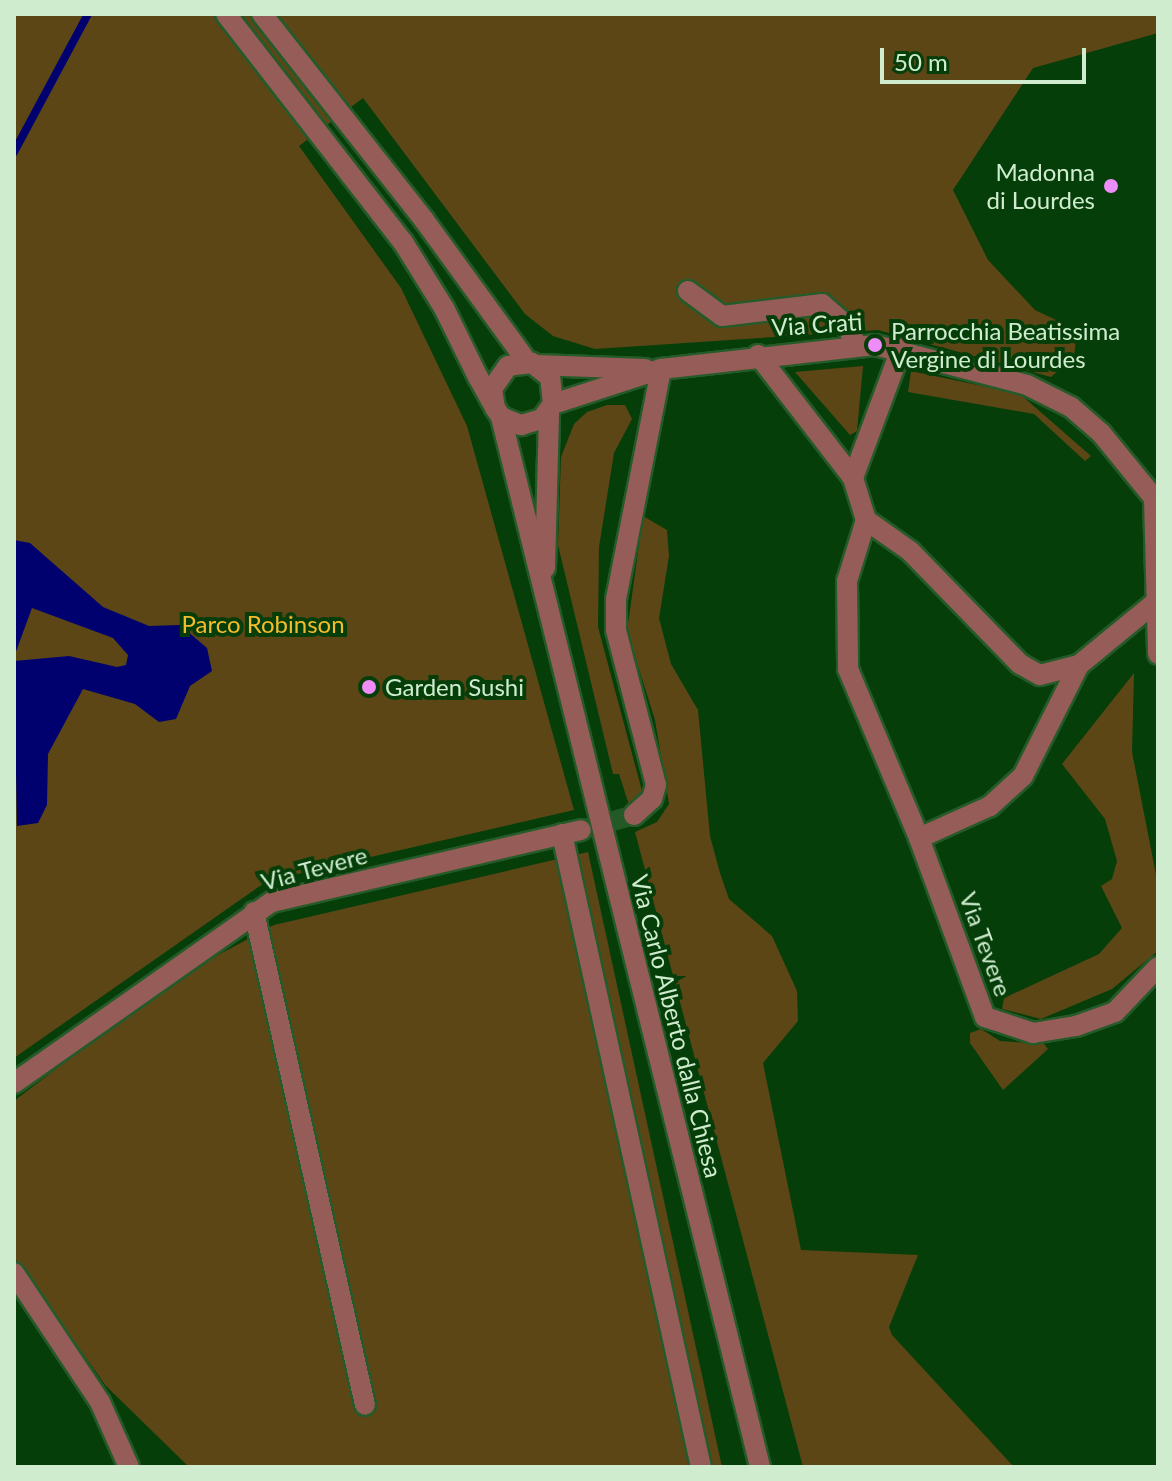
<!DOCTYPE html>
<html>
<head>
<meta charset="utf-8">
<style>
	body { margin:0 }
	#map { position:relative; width:1172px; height:1481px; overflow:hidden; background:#053e09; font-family:Lato,sans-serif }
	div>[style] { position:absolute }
	.green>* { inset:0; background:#5c4616 }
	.water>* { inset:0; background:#00006e }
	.stream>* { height:8px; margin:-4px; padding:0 4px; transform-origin:4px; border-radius:4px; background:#00006e }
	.minor-tunnel>* { height:20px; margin-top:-10px; transform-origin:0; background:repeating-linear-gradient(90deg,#235827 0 20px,transparent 0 30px) }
	.roads { filter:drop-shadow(2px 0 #255a29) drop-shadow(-2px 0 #255a29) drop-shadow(0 2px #255a29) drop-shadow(0 -2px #255a29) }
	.minor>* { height:20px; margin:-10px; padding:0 10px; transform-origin:10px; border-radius:10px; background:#955c58 }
	.dots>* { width:22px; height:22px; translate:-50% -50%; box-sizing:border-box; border:4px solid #053e09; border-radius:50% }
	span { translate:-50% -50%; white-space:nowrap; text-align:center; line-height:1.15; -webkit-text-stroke:8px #053e09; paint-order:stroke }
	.poi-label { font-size:24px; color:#d0eccf }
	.right { translate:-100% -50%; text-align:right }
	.left { translate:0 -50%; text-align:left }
	.street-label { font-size:24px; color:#d0eccf }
	.park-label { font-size:24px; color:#f6bb2b }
	.frame { position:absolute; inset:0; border:16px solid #d0eccf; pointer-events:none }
	.scale { position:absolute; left:880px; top:48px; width:206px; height:36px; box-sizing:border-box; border:4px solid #d0eccf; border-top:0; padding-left:10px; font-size:24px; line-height:28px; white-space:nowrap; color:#d0eccf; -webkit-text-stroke:6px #053e09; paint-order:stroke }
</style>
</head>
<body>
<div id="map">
	<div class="green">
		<div style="clip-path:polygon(14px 14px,1158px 14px,1158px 33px,1033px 68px,953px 190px,988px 260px,1035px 310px,1077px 330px,1074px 357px,1051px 377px,878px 330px,595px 349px,553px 336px,525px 314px,363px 98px,299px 146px,401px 288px,467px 426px,574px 810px,267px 881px,14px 1058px)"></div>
		<div style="clip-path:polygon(863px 366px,857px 431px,850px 435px,795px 372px)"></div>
		<div style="clip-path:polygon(911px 371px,1020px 394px,1091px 456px,1085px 461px,1034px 414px,908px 392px)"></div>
		<div style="clip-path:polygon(607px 405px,625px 405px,632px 419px,614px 453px,599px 547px,598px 627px,642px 791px,629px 805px,619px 774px,613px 774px,558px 545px,561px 457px,574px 424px,587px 412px)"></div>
		<div style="clip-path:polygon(643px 516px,667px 530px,669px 556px,659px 618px,671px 664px,698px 710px,710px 836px,720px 873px,729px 899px,772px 936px,797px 991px,798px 1021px,763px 1063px,801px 1250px,918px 1255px,889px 1327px,892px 1335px,1014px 1467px,803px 1467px,635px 832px,657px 822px,669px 804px,655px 720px,627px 631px)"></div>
		<div style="clip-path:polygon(1134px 673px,1132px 752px,1158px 885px,1158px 951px,1112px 989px,1041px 1019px,1002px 1009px,1004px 998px,1099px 954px,1122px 928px,1101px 886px,1112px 879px,1117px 861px,1105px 819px,1062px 764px)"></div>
		<div style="clip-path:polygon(588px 852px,722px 1467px,189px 1467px,106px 1386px,14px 1257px,14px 1101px,175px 978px,274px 925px)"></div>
		<div style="clip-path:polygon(981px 1029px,1000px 1041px,1044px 1044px,1048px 1049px,1003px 1090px,970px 1043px,970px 1033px)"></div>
	</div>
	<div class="water">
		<div style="clip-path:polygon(14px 540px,30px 543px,103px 607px,149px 626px,180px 625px,207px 648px,212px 671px,190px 686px,176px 719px,159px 722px,135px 704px,83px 689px,48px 754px,47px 805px,38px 823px,17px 826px,14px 661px,69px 656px,117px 667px,126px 665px,128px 655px,113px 638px,32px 608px,14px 657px)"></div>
	</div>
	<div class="stream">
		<div style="left:14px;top:152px;width:157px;rotate:-61.8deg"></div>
	</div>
	<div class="minor-tunnel">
		<div style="left:581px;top:830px;width:55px;rotate:-15.8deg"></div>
	</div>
	<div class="roads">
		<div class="minor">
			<div style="left:226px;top:14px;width:289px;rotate:52.2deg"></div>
			<div style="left:403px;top:242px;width:78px;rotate:58.2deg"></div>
			<div style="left:444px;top:308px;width:77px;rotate:63.8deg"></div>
			<div style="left:478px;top:377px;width:35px;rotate:61deg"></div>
			<div style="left:495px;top:408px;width:11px;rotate:56deg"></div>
			<div style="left:501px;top:417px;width:22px;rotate:22deg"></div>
			<div style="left:521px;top:425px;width:22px;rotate:-16deg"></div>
			<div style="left:542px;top:419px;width:19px;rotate:-54deg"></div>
			<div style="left:553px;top:404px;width:27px;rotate:-96deg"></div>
			<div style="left:550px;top:377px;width:23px;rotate:-142deg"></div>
			<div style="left:532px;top:363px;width:24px;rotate:173deg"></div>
			<div style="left:508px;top:366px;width:28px;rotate:125deg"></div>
			<div style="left:492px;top:389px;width:19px;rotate:81deg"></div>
			<div style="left:262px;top:14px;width:262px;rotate:51.8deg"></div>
			<div style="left:424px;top:220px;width:175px;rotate:54deg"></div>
			<div style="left:688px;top:291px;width:42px;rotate:36.3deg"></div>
			<div style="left:722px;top:316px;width:101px;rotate:-6.8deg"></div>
			<div style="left:822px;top:304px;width:32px;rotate:41deg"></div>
			<div style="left:846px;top:325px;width:24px;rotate:62deg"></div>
			<div style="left:901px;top:349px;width:138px;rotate:110.4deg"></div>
			<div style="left:853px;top:478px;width:44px;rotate:72.8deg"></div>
			<div style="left:866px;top:520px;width:54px;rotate:35.2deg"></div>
			<div style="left:910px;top:551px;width:158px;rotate:45.8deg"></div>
			<div style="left:1020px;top:664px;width:23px;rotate:29deg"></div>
			<div style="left:1040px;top:675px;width:40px;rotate:-14.4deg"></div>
			<div style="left:1079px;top:665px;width:101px;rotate:-39.4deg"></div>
			<div style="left:758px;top:355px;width:155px;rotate:52.3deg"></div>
			<div style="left:537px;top:365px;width:108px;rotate:2.1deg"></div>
			<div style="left:553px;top:404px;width:114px;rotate:-18deg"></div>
			<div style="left:661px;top:369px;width:215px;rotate:-6.4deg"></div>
			<div style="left:875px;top:345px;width:157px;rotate:14.7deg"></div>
			<div style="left:1027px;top:385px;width:49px;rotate:26.6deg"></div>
			<div style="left:1071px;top:407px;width:40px;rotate:41deg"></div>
			<div style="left:1101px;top:433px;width:84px;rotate:50.8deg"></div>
			<div style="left:1154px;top:498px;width:156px;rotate:88.5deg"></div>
			<div style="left:501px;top:417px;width:1081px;rotate:76.14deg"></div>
			<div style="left:866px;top:520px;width:64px;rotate:107.3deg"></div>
			<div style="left:847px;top:581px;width:88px;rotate:89.3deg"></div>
			<div style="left:848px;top:669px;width:183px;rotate:67.2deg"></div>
			<div style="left:545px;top:568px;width:156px;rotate:-88.5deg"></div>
			<div style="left:1079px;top:665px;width:124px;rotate:116.8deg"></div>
			<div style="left:1023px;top:776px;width:45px;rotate:137.7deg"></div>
			<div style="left:990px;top:806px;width:78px;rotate:155.7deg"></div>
			<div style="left:919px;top:838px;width:191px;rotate:69.8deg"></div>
			<div style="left:985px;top:1017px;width:51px;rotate:18.4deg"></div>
			<div style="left:1033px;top:1033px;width:44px;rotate:-9.2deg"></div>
			<div style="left:1076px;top:1026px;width:41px;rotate:-19.7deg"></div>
			<div style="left:1115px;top:1012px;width:62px;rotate:-46.3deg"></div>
			<div style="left:634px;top:815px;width:24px;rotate:-42deg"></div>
			<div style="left:652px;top:799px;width:15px;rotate:-74deg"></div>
			<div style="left:656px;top:785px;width:160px;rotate:-104.5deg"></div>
			<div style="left:616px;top:630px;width:31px;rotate:-90deg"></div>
			<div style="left:616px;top:599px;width:234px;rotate:-78.9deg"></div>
			<div style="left:562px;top:834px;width:648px;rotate:77.62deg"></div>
			<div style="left:254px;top:912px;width:505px;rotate:77.31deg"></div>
			<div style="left:14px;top:1083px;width:315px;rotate:-35.1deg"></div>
			<div style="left:272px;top:902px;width:317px;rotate:-13.1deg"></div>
			<div style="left:14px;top:1273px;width:155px;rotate:56.3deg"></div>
			<div style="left:100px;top:1402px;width:71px;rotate:66deg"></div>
		</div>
	</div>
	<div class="dots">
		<div style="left:1111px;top:186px;background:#ee8cf8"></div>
		<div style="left:875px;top:345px;background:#ee8cf8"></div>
		<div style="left:369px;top:687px;background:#ee8cf8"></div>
	</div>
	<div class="poi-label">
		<span class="right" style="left:1095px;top:186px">Madonna<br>di Lourdes</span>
		<span class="left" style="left:891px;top:345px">Parrocchia Beatissima<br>Vergine di Lourdes</span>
		<span class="left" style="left:385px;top:687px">Garden Sushi</span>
	</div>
	<div class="street-label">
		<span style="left:817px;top:324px;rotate:-4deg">Via Crati</span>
		<span style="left:314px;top:868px;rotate:-15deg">Via Tevere</span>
		<span style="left:986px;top:944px;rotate:70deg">Via Tevere</span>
		<span style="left:677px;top:1026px;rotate:76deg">Via Carlo Alberto dalla Chiesa</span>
	</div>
	<div class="park-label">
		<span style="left:263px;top:624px">Parco Robinson</span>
	</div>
	<div class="frame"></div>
	<div class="scale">50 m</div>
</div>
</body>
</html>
